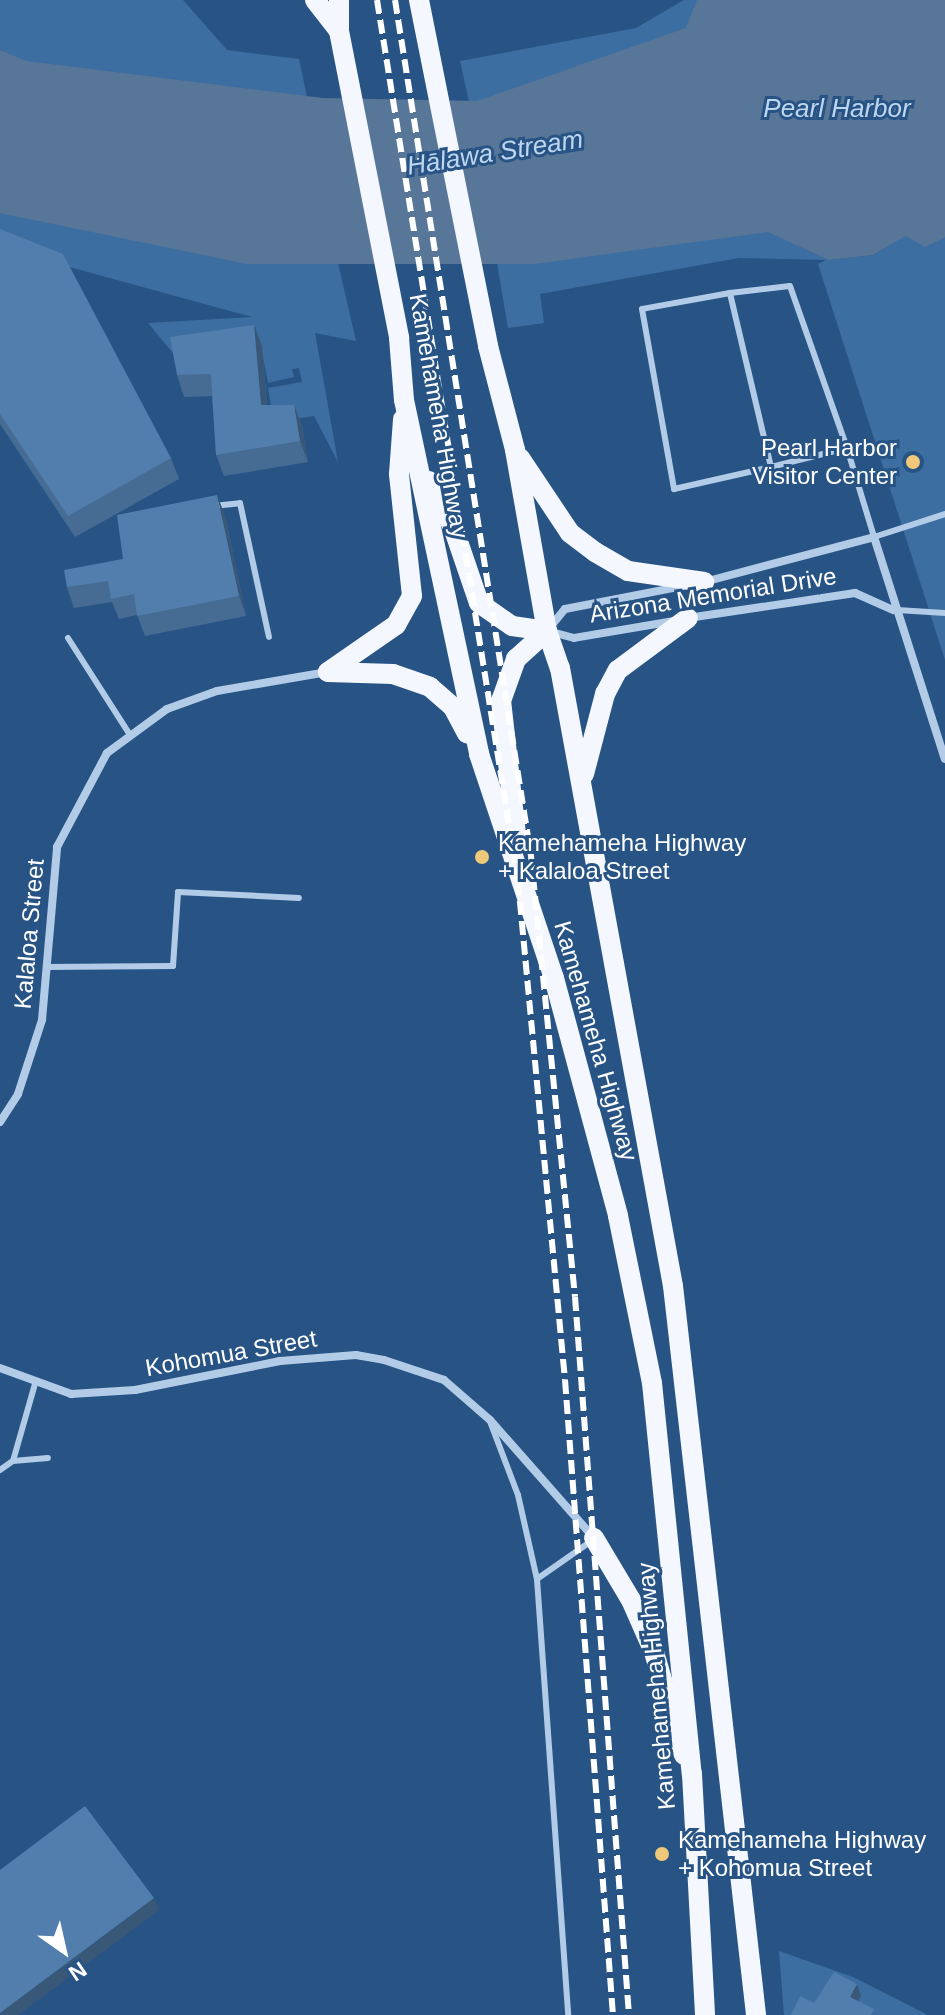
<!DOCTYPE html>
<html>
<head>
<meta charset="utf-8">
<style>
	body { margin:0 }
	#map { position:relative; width:945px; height:2015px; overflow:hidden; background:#285485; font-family:Helvetica,sans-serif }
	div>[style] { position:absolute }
	.green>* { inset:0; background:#3d6ea1 }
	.water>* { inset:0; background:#587798 }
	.service>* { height:6px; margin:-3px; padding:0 3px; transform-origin:3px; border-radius:3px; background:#b2cce7 }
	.minor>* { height:8px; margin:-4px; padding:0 4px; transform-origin:4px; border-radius:4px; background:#b2cce7 }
	.primary>* { height:20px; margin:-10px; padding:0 10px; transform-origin:10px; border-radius:10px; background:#f4f8fe }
	.rail>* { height:6px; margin-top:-3px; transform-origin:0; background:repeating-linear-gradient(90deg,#fff 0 14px,transparent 0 20px) }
	.wall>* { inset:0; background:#466c94 }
	.shaded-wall>* { inset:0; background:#395878 }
	.building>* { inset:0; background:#517eac }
	.dots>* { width:22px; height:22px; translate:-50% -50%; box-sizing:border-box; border:4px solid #285485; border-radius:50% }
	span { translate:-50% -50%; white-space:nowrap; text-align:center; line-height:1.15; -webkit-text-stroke:6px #285485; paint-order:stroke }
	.street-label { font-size:24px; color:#fff }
	.poi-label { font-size:24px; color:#fff }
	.right { translate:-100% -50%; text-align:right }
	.left { translate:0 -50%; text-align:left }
	.water-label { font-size:26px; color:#bed6ef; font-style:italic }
	.north { position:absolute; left:24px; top:1911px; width:80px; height:80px; -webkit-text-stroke:6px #285485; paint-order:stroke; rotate:146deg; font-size:22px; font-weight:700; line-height:32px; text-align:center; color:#fff }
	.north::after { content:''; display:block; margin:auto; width:28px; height:36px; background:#fff; clip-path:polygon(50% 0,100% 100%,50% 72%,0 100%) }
</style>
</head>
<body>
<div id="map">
	<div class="green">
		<div style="clip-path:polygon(0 0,183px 0,227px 50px,299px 59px,320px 159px,0 95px)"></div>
		<div style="clip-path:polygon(684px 0,712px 0,715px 32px,485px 175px,460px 61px,636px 28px)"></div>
		<div style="clip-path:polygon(0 164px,333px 241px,356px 341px,315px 333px,338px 462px,314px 416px,274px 422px,268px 388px,302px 382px,299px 368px,292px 369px,294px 377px,268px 383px,261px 347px,177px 358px,148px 323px,252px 317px,66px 266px,0 240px)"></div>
		<div style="clip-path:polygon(771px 213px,830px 260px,873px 255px,906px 236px,945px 237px,945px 660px,818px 264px,826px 260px,739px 258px,540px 294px,544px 323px,508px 328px,490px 222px)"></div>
		<div style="clip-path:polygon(779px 1951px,853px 1977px,928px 2015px,784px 2015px)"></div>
	</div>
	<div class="water">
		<div style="clip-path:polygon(697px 0,945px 0,945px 237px,925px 247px,906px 236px,873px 255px,829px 260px,768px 232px,534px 264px,247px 264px,0 213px,0 50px,26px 61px,323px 98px,477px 101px,686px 28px)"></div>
	</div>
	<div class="service">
		<div style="left:730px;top:293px;width:89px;rotate:169.7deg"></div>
		<div style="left:642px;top:309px;width:183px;rotate:79.9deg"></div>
		<div style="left:674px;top:489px;width:99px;rotate:-12.8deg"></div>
		<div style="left:847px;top:448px;width:78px;rotate:166deg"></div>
		<div style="left:771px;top:467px;width:179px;rotate:-103.3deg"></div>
		<div style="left:730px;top:293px;width:60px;rotate:-6.7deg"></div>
		<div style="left:790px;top:286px;width:172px;rotate:70.6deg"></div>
		<div style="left:847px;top:448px;width:93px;rotate:73.1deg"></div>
		<div style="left:874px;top:537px;width:75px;rotate:-17.9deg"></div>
		<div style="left:213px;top:506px;width:27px;rotate:-6deg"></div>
		<div style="left:240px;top:503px;width:137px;rotate:77.8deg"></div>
		<div style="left:897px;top:610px;width:48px;rotate:3.6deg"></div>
		<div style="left:68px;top:638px;width:115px;rotate:57.4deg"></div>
		<div style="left:46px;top:967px;width:127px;rotate:-0.5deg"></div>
		<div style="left:173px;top:966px;width:74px;rotate:-86.1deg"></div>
		<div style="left:178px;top:892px;width:121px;rotate:2.8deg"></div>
		<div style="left:491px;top:1424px;width:76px;rotate:69.2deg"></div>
		<div style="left:518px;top:1495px;width:86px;rotate:77.3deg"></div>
		<div style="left:537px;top:1579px;width:437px;rotate:85.9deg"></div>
		<div style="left:13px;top:1461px;width:35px;rotate:-5deg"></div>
		<div style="left:0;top:1470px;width:16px;rotate:-35deg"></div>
		<div style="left:13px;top:1461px;width:80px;rotate:-74.1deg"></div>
		<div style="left:537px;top:1579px;width:65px;rotate:-34.9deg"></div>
	</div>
	<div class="minor">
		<div style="left:704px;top:582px;width:176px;rotate:-14.8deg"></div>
		<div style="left:874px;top:537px;width:233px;rotate:72.3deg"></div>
		<div style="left:688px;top:618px;width:169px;rotate:-8.5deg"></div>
		<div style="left:855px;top:593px;width:42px;rotate:24.1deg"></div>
		<div style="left:674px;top:621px;width:101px;rotate:170.4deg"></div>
		<div style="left:574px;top:638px;width:28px;rotate:-165deg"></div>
		<div style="left:547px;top:631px;width:28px;rotate:-51deg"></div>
		<div style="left:565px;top:609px;width:120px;rotate:-11deg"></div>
		<div style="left:0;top:1122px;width:33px;rotate:-57deg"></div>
		<div style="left:18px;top:1094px;width:78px;rotate:-72deg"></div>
		<div style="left:42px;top:1020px;width:174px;rotate:-85deg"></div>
		<div style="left:57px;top:847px;width:106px;rotate:-62deg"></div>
		<div style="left:107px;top:753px;width:74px;rotate:-36.3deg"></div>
		<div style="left:167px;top:709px;width:53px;rotate:-19.8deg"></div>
		<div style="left:217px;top:691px;width:112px;rotate:-9.8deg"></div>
		<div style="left:0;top:1368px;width:76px;rotate:20.1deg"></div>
		<div style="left:71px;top:1394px;width:64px;rotate:-3.6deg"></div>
		<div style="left:135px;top:1390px;width:148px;rotate:-11.3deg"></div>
		<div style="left:280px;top:1361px;width:76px;rotate:-4.5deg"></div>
		<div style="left:356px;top:1355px;width:28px;rotate:10deg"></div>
		<div style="left:384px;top:1360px;width:63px;rotate:18.4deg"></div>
		<div style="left:444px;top:1380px;width:61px;rotate:41deg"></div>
		<div style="left:490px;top:1420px;width:157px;rotate:48.6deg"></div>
	</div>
	<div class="primary">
		<div style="left:315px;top:0;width:39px;rotate:52deg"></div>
		<div style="left:339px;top:0;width:31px;rotate:90deg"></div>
		<div style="left:339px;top:31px;width:313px;rotate:78.9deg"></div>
		<div style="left:399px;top:338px;width:62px;rotate:85.4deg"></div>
		<div style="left:404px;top:400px;width:362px;rotate:78deg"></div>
		<div style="left:479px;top:754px;width:236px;rotate:71.5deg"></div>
		<div style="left:554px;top:978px;width:246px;rotate:74.9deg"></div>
		<div style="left:618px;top:1216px;width:170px;rotate:78.5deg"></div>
		<div style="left:652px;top:1383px;width:393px;rotate:84.2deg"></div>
		<div style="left:692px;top:1774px;width:241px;rotate:86.9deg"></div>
		<div style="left:419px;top:0;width:353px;rotate:78.7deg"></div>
		<div style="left:488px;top:346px;width:107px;rotate:75.4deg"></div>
		<div style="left:515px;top:450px;width:184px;rotate:80deg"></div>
		<div style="left:547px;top:631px;width:39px;rotate:71deg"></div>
		<div style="left:560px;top:668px;width:628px;rotate:79.64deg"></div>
		<div style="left:673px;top:1286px;width:734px;rotate:83.5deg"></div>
		<div style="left:520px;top:458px;width:90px;rotate:56.3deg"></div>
		<div style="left:570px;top:533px;width:31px;rotate:37deg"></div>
		<div style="left:595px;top:552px;width:38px;rotate:30deg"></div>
		<div style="left:628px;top:571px;width:77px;rotate:8.2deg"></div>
		<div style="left:429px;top:481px;width:52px;rotate:62.4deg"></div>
		<div style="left:453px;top:527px;width:80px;rotate:71.1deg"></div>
		<div style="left:479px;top:603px;width:40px;rotate:34.9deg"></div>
		<div style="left:512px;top:626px;width:35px;rotate:8deg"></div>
		<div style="left:328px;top:672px;width:83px;rotate:-34.7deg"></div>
		<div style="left:396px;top:625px;width:33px;rotate:-61deg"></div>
		<div style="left:412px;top:596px;width:123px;rotate:-96.1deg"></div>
		<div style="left:399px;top:474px;width:55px;rotate:-85.8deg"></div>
		<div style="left:328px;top:672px;width:65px;rotate:1.8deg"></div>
		<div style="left:393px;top:674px;width:39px;rotate:19deg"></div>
		<div style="left:430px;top:687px;width:30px;rotate:41deg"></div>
		<div style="left:453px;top:707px;width:30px;rotate:62deg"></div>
		<div style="left:584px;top:774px;width:83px;rotate:-75.3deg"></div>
		<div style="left:605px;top:694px;width:27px;rotate:-62deg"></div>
		<div style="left:618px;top:670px;width:87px;rotate:-36.6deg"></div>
		<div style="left:516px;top:834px;width:134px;rotate:-96.4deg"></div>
		<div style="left:501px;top:701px;width:45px;rotate:-70.3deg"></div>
		<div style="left:516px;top:659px;width:42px;rotate:-42.1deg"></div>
		<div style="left:594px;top:1538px;width:72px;rotate:59.2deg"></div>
		<div style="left:631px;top:1600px;width:57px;rotate:66.1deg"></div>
		<div style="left:654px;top:1652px;width:107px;rotate:73.8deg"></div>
	</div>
	<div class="rail">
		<div style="left:377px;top:0;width:892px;rotate:80.91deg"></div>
		<div style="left:518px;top:881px;width:501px;rotate:84.62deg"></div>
		<div style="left:565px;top:1380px;width:637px;rotate:85.68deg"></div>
		<div style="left:395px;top:0;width:867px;rotate:80.97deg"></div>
		<div style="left:531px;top:856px;width:443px;rotate:84.3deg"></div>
		<div style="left:575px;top:1297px;width:720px;rotate:85.7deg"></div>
	</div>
	<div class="wall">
		<div style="clip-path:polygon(0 229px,171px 458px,179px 479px,75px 537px,0 424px)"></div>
		<div style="clip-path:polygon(262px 346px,267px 405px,294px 405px,302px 426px,308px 462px,224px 476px,216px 455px,212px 396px,184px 397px,177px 375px)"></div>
		<div style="clip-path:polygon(225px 515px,246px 616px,145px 636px,137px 615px,119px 619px,112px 602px,74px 608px,67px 587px,123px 559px)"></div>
	</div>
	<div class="shaded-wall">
		<div style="clip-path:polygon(254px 325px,262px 346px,269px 427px,261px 405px)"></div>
		<div style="clip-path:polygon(294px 405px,302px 426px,308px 462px,300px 441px)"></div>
		<div style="clip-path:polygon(217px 495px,225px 515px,246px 616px,239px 596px)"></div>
		<div style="clip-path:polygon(154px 1898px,159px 1910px,18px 2015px,0 2015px,0 2013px)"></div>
		<div style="clip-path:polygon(857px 1984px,861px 1996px,854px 2009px,850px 1997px)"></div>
	</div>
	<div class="building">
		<div style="clip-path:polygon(0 229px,63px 254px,171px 458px,68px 516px,0 414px)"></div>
		<div style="clip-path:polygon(254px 325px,261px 405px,294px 405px,300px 441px,216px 455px,211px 374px,177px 375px,170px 337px)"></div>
		<div style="clip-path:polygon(217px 495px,239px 596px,137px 616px,134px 594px,111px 599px,108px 581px,67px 587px,64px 570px,123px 559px,117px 515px)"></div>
		<div style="clip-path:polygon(85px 1806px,154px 1898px,0 2013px,0 1870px)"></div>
		<div style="clip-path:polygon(834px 1972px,857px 1984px,850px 1997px,874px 2009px,871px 2015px,791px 2015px,800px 1996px,814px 2003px)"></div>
	</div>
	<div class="dots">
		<div style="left:913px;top:462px;background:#efc879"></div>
		<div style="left:482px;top:857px;background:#efc879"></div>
		<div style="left:662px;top:1854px;background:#efc879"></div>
	</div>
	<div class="street-label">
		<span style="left:439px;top:416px;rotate:80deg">Kamehameha Highway</span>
		<span style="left:713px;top:595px;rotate:-9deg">Arizona Memorial Drive</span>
		<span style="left:29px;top:934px;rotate:-85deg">Kalaloa Street</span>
		<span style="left:596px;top:1041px;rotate:74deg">Kamehameha Highway</span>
		<span style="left:231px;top:1353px;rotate:-10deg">Kohomua Street</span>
		<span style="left:656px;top:1686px;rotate:-95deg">Kamehameha Highway</span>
	</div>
	<div class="poi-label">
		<span class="right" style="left:897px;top:462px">Pearl Harbor<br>Visitor Center</span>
		<span class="left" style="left:498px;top:857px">Kamehameha Highway<br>+ Kalaloa Street</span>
		<span class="left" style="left:678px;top:1854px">Kamehameha Highway<br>+ Kohomua Street</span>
	</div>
	<div class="water-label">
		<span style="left:837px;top:109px">Pearl Harbor</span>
		<span style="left:495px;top:153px;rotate:-9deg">Hālawa Stream</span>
	</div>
	<div class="north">N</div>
</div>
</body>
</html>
